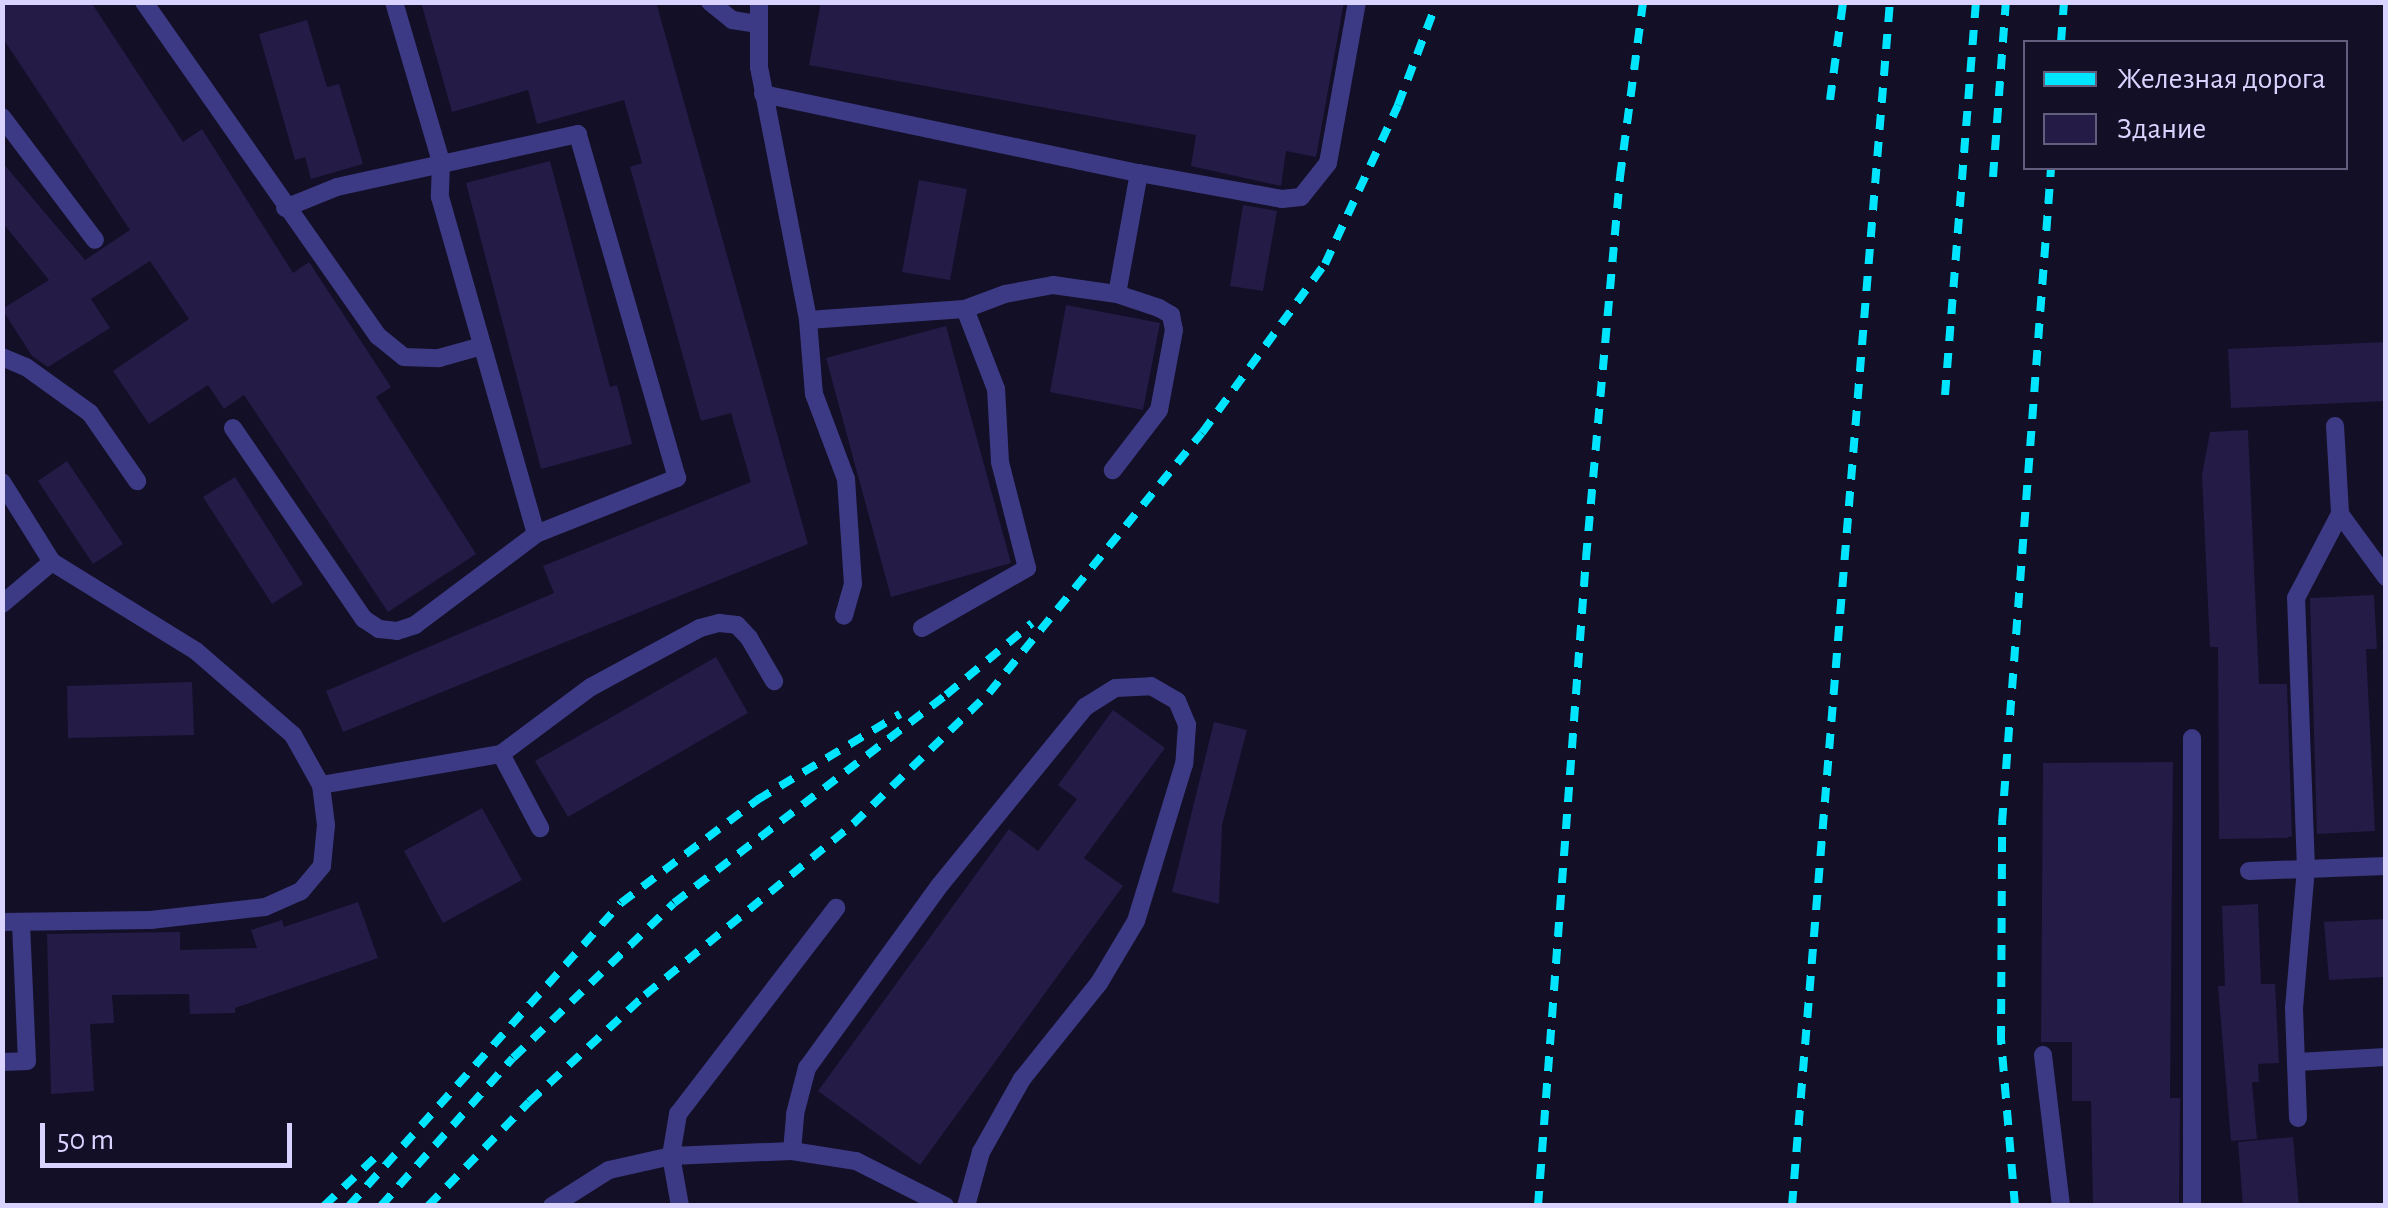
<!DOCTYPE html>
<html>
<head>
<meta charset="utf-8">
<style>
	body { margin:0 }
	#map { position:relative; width:2388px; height:1208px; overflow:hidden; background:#130f26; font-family:"Alegreya Sans",sans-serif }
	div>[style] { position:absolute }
	.building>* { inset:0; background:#241b47 }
	.service>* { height:18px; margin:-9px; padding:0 9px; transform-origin:9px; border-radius:9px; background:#3d3a85 }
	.rail>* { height:8px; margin-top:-4px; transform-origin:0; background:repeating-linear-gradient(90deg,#00e5ff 0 15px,transparent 0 27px) }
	span { translate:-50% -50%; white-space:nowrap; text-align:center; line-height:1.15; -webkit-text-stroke:10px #130f26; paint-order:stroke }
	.frame { position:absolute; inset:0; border:5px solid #d9d4ff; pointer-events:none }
	.legend { position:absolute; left:2023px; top:40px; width:325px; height:130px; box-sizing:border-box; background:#130f26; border:2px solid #625e7d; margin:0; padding:12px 18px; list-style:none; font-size:30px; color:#d9d4ff }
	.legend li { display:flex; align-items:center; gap:20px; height:50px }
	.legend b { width:50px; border:2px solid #625e7d }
	.scale { position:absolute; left:40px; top:1123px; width:252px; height:45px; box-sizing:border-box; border:5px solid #d9d4ff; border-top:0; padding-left:12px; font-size:30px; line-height:35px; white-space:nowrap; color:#d9d4ff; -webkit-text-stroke:8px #130f26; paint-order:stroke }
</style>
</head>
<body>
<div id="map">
	<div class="building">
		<div style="clip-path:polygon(2px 2px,91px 2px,183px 142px,202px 129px,293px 273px,309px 262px,391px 387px,376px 397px,476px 554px,388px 612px,244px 395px,224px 409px,208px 385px,149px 424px,113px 371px,189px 319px,150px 261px,91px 299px,110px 328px,48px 367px,32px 356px,2px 309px,49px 280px,2px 222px,2px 162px,85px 260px,130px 230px,2px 37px)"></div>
		<div style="clip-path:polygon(421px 2px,656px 2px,808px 544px,343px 732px,326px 691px,554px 593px,543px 566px,751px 482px,731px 413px,701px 421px,630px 167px,642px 163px,624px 100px,537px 124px,528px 90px,452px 112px)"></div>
		<div style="clip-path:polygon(821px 2px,1344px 2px,1316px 157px,1286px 151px,1281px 186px,1191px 166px,1196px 135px,809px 65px)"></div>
		<div style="clip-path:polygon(307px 20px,327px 87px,339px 84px,363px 164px,311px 179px,305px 157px,295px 160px,259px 34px)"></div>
		<div style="clip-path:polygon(550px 161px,610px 387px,617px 385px,632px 444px,541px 469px,466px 183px)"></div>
		<div style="clip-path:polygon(919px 180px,967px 189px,950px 280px,902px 272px)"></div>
		<div style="clip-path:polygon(1243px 205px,1277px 211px,1263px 291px,1230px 286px)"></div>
		<div style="clip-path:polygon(1066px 305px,1160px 323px,1143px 410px,1050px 392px)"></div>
		<div style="clip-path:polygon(946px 326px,1011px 563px,891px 597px,826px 358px)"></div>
		<div style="clip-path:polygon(2386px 342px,2386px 401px,2231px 408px,2228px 349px)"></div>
		<div style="clip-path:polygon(2248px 430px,2259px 684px,2287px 684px,2292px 836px,2286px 838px,2219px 839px,2218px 647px,2210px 647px,2202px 475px,2210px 432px)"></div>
		<div style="clip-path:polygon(67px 461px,123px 544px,93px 564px,38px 481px)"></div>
		<div style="clip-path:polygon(235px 477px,303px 584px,272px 604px,203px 497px)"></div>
		<div style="clip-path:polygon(2374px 595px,2377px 649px,2366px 649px,2375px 831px,2317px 834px,2310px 598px)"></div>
		<div style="clip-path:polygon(716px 657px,748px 713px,568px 817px,535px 761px)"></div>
		<div style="clip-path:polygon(192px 682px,194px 735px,68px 738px,67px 686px)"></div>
		<div style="clip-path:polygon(1113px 710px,1165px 748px,1084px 858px,1123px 886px,920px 1165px,818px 1091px,1009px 829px,1038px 851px,1077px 799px,1058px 785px)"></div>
		<div style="clip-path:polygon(1214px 722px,1247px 730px,1222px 825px,1219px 904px,1172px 892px)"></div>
		<div style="clip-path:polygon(2173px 762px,2170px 1098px,2180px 1098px,2179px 1206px,2093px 1206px,2091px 1101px,2072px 1101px,2072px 1042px,2041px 1042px,2043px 763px)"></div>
		<div style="clip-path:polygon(482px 808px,522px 880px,443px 923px,404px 851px)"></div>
		<div style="clip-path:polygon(358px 902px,378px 958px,235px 1008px,235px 1013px,190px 1014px,189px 994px,112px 995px,114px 1023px,90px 1024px,94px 1091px,51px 1094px,47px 934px,180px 932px,180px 950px,257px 948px,251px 930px,282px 920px,284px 927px)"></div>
		<div style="clip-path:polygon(2258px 904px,2261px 984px,2275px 984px,2279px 1063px,2258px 1064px,2259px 1082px,2252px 1082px,2257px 1139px,2231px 1141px,2218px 986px,2225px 986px,2222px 906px)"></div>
		<div style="clip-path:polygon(2383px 919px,2386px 977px,2329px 980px,2324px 922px)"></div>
		<div style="clip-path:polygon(2293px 1137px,2299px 1206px,2243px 1206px,2238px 1142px)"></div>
	</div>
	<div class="service">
		<div style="left:144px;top:2px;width:408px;rotate:55deg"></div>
		<div style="left:378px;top:336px;width:33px;rotate:39deg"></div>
		<div style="left:404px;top:357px;width:35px;rotate:2deg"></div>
		<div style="left:439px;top:358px;width:45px;rotate:-15.6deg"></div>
		<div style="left:394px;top:2px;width:167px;rotate:73.6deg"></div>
		<div style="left:441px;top:162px;width:35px;rotate:92deg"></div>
		<div style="left:440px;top:197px;width:350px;rotate:74.1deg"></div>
		<div style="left:710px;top:2px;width:28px;rotate:39deg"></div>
		<div style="left:732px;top:20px;width:25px;rotate:9deg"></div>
		<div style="left:759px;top:2px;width:65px;rotate:90deg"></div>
		<div style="left:759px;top:67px;width:258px;rotate:79deg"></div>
		<div style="left:808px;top:320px;width:74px;rotate:85.4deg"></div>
		<div style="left:814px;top:394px;width:91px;rotate:69.4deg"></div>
		<div style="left:846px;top:479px;width:105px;rotate:86.2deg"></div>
		<div style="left:853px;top:584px;width:33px;rotate:106deg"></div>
		<div style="left:763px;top:94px;width:384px;rotate:11.9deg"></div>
		<div style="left:1139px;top:173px;width:145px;rotate:10.3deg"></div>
		<div style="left:1282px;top:199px;width:19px;rotate:-6deg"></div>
		<div style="left:1301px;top:197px;width:43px;rotate:-51.5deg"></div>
		<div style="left:1328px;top:163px;width:164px;rotate:-79.8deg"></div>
		<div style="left:2px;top:117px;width:154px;rotate:52.9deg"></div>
		<div style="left:1117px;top:294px;width:123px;rotate:-79.7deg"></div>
		<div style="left:808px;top:320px;width:157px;rotate:-4deg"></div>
		<div style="left:965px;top:309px;width:43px;rotate:-20.6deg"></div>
		<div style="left:1005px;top:294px;width:49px;rotate:-10.6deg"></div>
		<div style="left:1053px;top:285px;width:65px;rotate:8deg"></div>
		<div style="left:1117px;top:294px;width:44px;rotate:18.4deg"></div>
		<div style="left:1159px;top:308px;width:14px;rotate:30deg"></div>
		<div style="left:1171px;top:315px;width:15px;rotate:79deg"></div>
		<div style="left:1174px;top:330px;width:81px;rotate:100.6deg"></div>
		<div style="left:1159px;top:410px;width:76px;rotate:127.5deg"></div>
		<div style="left:2px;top:357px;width:26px;rotate:23deg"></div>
		<div style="left:26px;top:367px;width:79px;rotate:35.7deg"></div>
		<div style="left:90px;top:413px;width:83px;rotate:55.3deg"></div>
		<div style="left:2335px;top:426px;width:88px;rotate:86.7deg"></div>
		<div style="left:2340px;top:514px;width:78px;rotate:53.9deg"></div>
		<div style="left:233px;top:428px;width:232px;rotate:55.6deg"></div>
		<div style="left:364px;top:619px;width:18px;rotate:34deg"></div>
		<div style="left:379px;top:629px;width:18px;rotate:6deg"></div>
		<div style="left:397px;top:631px;width:19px;rotate:-18deg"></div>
		<div style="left:415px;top:625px;width:151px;rotate:-36.9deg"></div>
		<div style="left:536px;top:534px;width:152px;rotate:-21.7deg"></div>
		<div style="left:677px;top:478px;width:358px;rotate:-106.1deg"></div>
		<div style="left:578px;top:134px;width:247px;rotate:167.6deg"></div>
		<div style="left:337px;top:187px;width:56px;rotate:158deg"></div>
		<div style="left:2px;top:482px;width:94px;rotate:58deg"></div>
		<div style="left:52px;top:562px;width:169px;rotate:31.7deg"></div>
		<div style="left:196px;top:651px;width:128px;rotate:40.9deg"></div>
		<div style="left:293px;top:735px;width:57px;rotate:60.8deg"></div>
		<div style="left:321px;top:785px;width:40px;rotate:82.9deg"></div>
		<div style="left:326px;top:825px;width:41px;rotate:95.6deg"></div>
		<div style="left:322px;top:866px;width:33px;rotate:130deg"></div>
		<div style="left:301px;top:891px;width:39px;rotate:156deg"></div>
		<div style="left:265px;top:907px;width:115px;rotate:173.5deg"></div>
		<div style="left:151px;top:920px;width:149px;rotate:179.2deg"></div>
		<div style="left:2px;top:604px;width:65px;rotate:-40deg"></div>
		<div style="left:922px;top:628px;width:121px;rotate:-29.7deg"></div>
		<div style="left:1027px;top:568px;width:109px;rotate:-104.3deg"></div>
		<div style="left:1000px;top:462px;width:73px;rotate:-93.1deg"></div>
		<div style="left:996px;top:389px;width:86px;rotate:-111.2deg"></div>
		<div style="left:2192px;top:738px;width:468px;rotate:90deg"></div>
		<div style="left:501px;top:754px;width:84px;rotate:62.2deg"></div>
		<div style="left:321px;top:785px;width:183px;rotate:-9.8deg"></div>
		<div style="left:501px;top:754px;width:112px;rotate:-36.7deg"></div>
		<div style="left:591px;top:687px;width:124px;rotate:-28.4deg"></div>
		<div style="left:700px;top:628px;width:20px;rotate:-15deg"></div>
		<div style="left:719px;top:623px;width:18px;rotate:6deg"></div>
		<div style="left:737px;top:625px;width:18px;rotate:47deg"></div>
		<div style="left:749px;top:638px;width:50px;rotate:59.8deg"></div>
		<div style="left:2249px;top:871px;width:137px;rotate:-2.1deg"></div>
		<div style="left:2043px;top:1055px;width:152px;rotate:83.2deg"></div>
		<div style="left:2px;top:1062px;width:25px;rotate:-2deg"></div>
		<div style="left:27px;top:1061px;width:137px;rotate:-92.5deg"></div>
		<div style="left:2297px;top:1062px;width:89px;rotate:-3.2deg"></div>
		<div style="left:2298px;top:1118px;width:110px;rotate:-92.1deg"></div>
		<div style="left:2294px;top:1008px;width:140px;rotate:-85.1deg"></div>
		<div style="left:2306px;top:869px;width:271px;rotate:-92.1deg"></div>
		<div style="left:2296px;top:598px;width:95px;rotate:-62.4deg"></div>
		<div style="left:792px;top:1151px;width:37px;rotate:-85deg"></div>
		<div style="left:795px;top:1114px;width:48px;rotate:-75.4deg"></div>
		<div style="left:807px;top:1068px;width:226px;rotate:-54deg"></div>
		<div style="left:940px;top:885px;width:230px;rotate:-50.8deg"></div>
		<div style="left:1085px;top:707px;width:36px;rotate:-32deg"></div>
		<div style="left:1116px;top:688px;width:35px;rotate:-3deg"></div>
		<div style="left:1151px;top:686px;width:30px;rotate:30deg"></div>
		<div style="left:1177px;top:701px;width:26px;rotate:67deg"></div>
		<div style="left:1187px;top:725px;width:39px;rotate:94deg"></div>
		<div style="left:1184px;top:764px;width:164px;rotate:107deg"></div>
		<div style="left:1136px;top:921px;width:72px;rotate:120.8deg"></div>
		<div style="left:1099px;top:983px;width:123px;rotate:128.7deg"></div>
		<div style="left:1022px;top:1079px;width:84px;rotate:119.3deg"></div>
		<div style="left:981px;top:1152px;width:56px;rotate:105.5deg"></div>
		<div style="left:552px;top:1206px;width:67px;rotate:-32.3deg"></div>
		<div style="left:609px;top:1170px;width:64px;rotate:-12.7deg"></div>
		<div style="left:671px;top:1156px;width:121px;rotate:-2.4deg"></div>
		<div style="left:792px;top:1151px;width:65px;rotate:8.9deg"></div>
		<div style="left:856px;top:1161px;width:100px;rotate:26.8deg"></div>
		<div style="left:680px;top:1206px;width:51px;rotate:-100.2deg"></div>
		<div style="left:671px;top:1156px;width:43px;rotate:-80.5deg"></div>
		<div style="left:678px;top:1114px;width:260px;rotate:-52.5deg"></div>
	</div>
	<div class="rail">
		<div style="left:2061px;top:42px;width:40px;rotate:-85.7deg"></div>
		<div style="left:1830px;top:100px;width:99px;rotate:-82.4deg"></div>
		<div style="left:1993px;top:177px;width:175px;rotate:-85.8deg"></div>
		<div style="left:1945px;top:395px;width:394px;rotate:-85.5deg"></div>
		<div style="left:324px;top:1206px;width:80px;rotate:-43.5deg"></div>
		<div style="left:349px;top:1206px;width:407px;rotate:-48.1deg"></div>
		<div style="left:621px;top:903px;width:171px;rotate:-37.1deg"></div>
		<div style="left:757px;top:800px;width:167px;rotate:-31deg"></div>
		<div style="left:381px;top:1206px;width:198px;rotate:-48.3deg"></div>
		<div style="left:513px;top:1058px;width:223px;rotate:-43.9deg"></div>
		<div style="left:674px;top:903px;width:342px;rotate:-37.4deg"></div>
		<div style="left:946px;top:695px;width:112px;rotate:-39.9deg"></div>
		<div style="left:428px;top:1206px;width:145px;rotate:-45.8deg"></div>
		<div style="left:529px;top:1102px;width:158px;rotate:-42.7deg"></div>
		<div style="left:645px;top:995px;width:269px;rotate:-39.4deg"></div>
		<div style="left:853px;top:824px;width:189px;rotate:-43.9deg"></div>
		<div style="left:989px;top:693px;width:336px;rotate:-50.7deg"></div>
		<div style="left:1202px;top:433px;width:209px;rotate:-54deg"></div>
		<div style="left:1325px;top:264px;width:175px;rotate:-65.3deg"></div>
		<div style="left:1398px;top:105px;width:110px;rotate:-69.3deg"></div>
		<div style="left:1538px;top:1206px;width:650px;rotate:-85.76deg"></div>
		<div style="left:1586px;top:558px;width:383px;rotate:-84.9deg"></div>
		<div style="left:1620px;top:177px;width:177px;rotate:-82.5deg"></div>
		<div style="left:1792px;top:1206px;width:1208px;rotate:-85.35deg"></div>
		<div style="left:2015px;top:1206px;width:166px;rotate:-94.8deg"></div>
		<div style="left:2001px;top:1041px;width:218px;rotate:-89.7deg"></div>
		<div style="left:2002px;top:823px;width:657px;rotate:-85.72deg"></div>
	</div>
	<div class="frame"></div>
	<ul class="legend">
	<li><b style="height:12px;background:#00e5ff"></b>Железная дорога</li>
	<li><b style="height:28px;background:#241b47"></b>Здание</li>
	</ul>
	<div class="scale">50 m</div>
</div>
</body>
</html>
